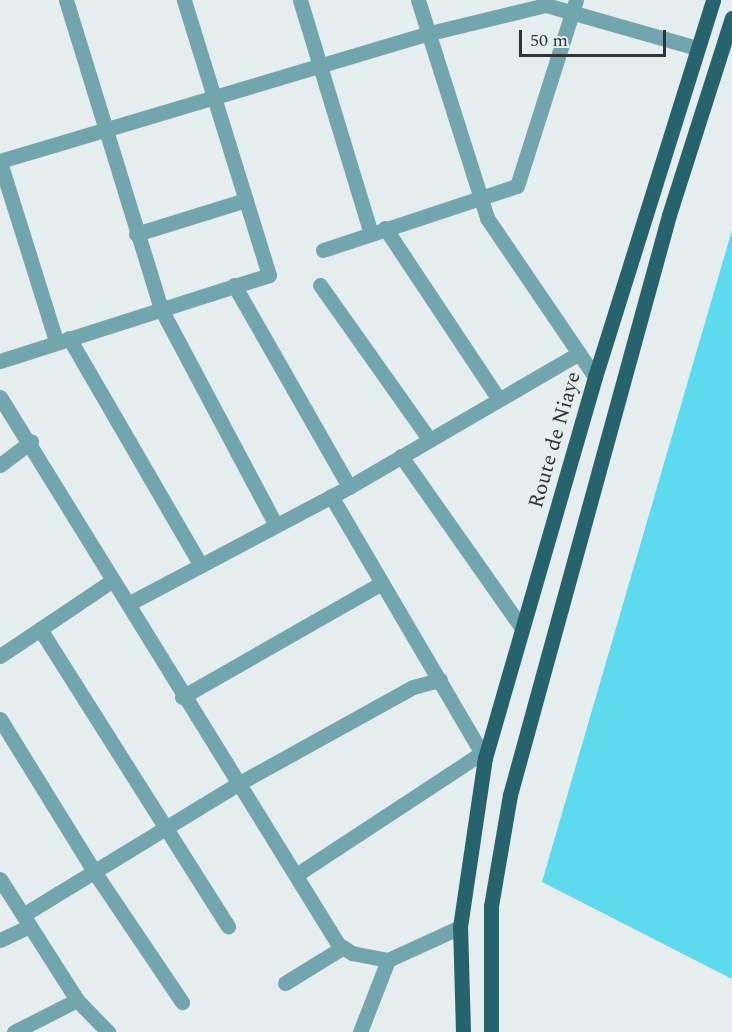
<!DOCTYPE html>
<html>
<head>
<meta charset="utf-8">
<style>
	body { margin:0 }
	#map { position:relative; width:732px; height:1032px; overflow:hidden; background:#e5edee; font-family:Spectral,serif }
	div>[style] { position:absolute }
	.green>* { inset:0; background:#5ddaee }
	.minor>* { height:15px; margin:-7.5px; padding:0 7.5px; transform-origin:7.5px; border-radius:7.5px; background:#72a5ae }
	.major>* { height:15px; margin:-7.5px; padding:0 7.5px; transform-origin:7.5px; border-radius:7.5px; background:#27636d }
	span { translate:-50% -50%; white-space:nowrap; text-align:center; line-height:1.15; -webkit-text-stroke:5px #e5edee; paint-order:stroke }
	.street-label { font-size:21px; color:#313434 }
	.scale { position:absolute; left:519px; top:30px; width:147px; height:27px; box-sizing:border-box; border:3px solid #313434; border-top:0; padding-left:8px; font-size:18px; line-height:21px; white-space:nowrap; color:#313434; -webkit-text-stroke:4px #e5edee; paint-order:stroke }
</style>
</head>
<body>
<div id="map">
	<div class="green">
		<div style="clip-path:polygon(732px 230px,732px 979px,542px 882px)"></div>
	</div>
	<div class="minor">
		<div style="left:66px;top:0;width:323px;rotate:72.9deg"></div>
		<div style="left:161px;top:309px;width:245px;rotate:62deg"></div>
		<div style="left:300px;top:0;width:244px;rotate:73.1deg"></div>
		<div style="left:418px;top:0;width:229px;rotate:72.4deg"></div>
		<div style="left:487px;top:218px;width:192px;rotate:55.8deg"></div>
		<div style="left:0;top:161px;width:445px;rotate:-16.6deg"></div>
		<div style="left:426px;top:34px;width:123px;rotate:-13.6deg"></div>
		<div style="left:546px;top:5px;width:157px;rotate:15.9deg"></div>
		<div style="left:0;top:162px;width:188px;rotate:72.6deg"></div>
		<div style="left:385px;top:228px;width:204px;rotate:56.4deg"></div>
		<div style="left:136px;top:234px;width:115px;rotate:-17.2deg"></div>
		<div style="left:323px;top:250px;width:204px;rotate:-18.3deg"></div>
		<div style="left:517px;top:186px;width:195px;rotate:-72.4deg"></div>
		<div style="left:234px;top:285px;width:232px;rotate:60.3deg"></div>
		<div style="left:320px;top:285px;width:189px;rotate:54.7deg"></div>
		<div style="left:69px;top:338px;width:263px;rotate:59.9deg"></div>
		<div style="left:0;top:361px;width:282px;rotate:-17.7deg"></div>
		<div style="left:269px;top:275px;width:288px;rotate:-107.2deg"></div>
		<div style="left:0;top:397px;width:643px;rotate:58.29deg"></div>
		<div style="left:338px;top:944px;width:17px;rotate:33deg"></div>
		<div style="left:352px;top:953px;width:37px;rotate:11deg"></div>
		<div style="left:401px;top:456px;width:210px;rotate:54.9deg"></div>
		<div style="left:0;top:465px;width:39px;rotate:-37deg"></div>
		<div style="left:331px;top:496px;width:304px;rotate:59.6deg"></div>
		<div style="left:128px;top:604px;width:250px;rotate:-27.9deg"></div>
		<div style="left:349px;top:487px;width:266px;rotate:-30.2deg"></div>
		<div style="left:40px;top:629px;width:352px;rotate:57.7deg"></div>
		<div style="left:0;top:656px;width:136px;rotate:-33.9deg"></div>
		<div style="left:182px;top:697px;width:230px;rotate:-29.7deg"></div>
		<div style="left:0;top:719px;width:181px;rotate:58.3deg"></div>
		<div style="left:95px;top:873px;width:156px;rotate:56deg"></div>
		<div style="left:296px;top:875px;width:222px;rotate:-33.3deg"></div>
		<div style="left:0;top:879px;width:143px;rotate:57.5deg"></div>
		<div style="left:77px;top:1000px;width:45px;rotate:45.9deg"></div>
		<div style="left:23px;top:915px;width:250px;rotate:-31.4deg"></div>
		<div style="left:236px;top:785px;width:202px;rotate:-29deg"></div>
		<div style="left:413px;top:687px;width:28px;rotate:-15deg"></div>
		<div style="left:0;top:940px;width:33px;rotate:-25deg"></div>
		<div style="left:285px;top:983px;width:67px;rotate:-31.6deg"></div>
		<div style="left:14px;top:1032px;width:71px;rotate:-26.9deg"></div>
		<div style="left:360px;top:1032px;width:77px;rotate:-68.7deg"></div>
		<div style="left:388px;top:960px;width:79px;rotate:-24.6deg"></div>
	</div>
	<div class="major">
		<div style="left:463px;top:1032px;width:105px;rotate:-91.6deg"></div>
		<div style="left:460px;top:927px;width:171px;rotate:-81.6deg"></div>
		<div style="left:485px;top:758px;width:397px;rotate:-73.9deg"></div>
		<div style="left:595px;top:377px;width:395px;rotate:-72.6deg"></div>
		<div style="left:491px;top:1032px;width:126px;rotate:-90deg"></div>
		<div style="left:491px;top:906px;width:113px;rotate:-80.3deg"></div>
		<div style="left:510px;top:795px;width:601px;rotate:-74.67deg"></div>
		<div style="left:669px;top:215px;width:207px;rotate:-72.3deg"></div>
	</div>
	<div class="street-label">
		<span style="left:555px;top:440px;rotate:-74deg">Route de Niaye</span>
	</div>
	<div class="scale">50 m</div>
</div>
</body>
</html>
